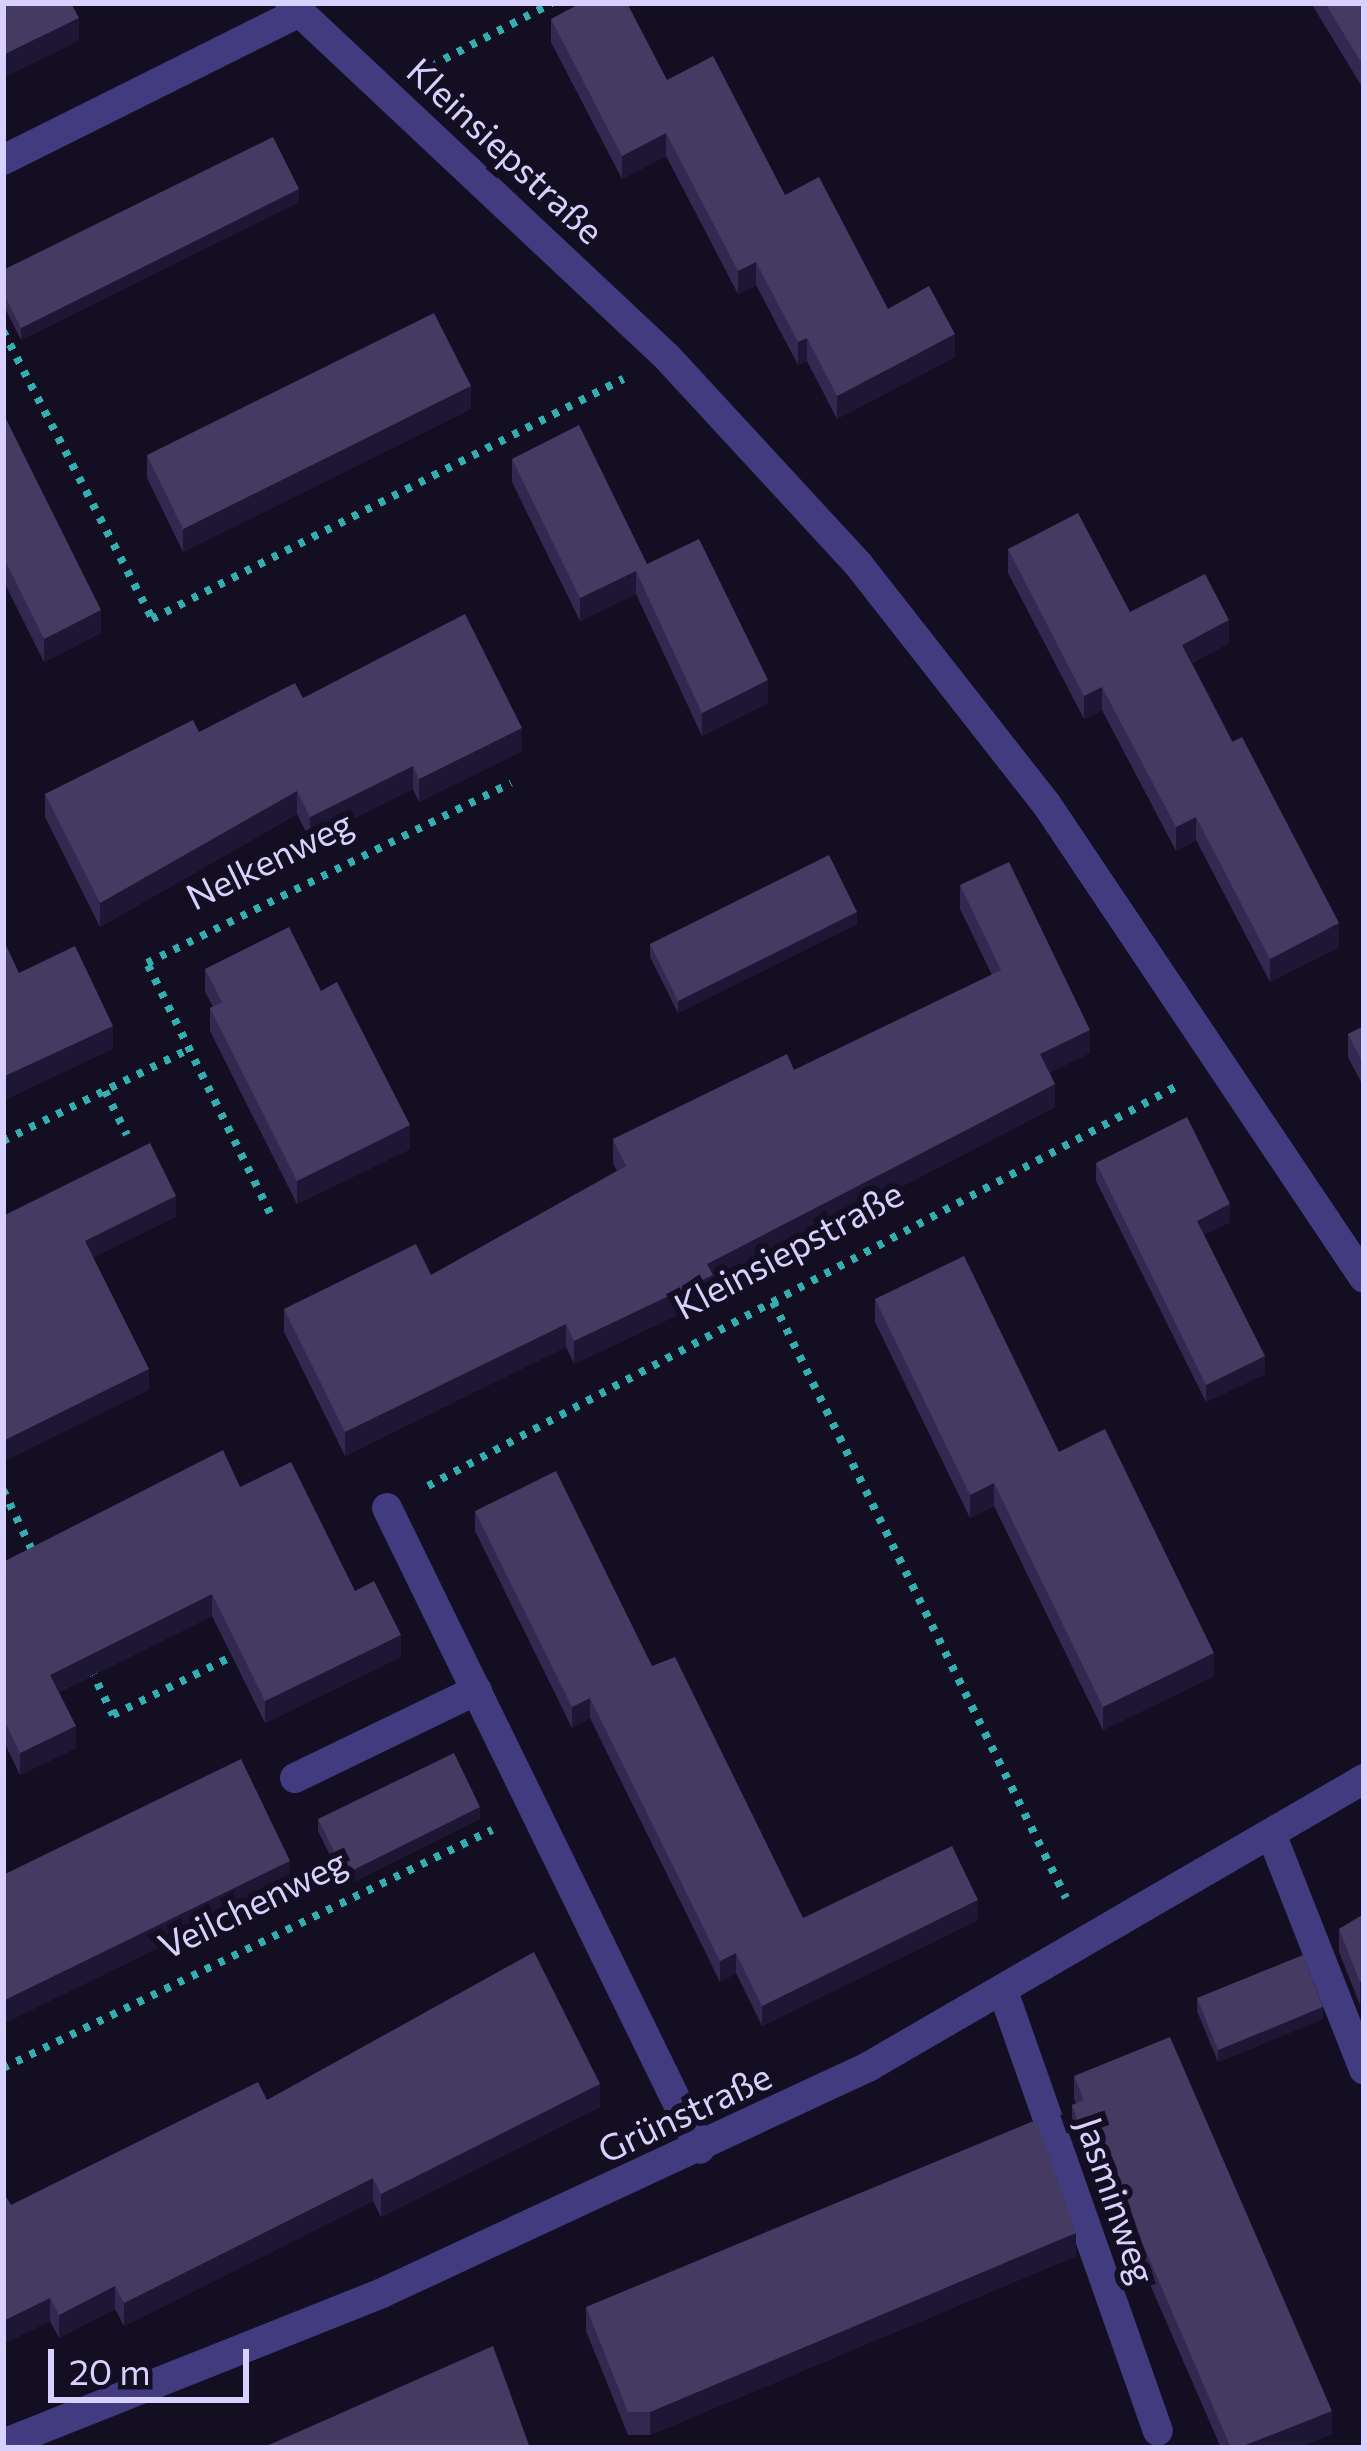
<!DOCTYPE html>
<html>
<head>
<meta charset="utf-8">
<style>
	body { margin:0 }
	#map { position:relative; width:1367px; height:2451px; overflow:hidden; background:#130e22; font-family:Commissioner,sans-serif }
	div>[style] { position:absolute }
	.path>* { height:8px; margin-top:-4px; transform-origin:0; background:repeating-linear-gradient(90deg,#33afaf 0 6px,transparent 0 15px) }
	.minor>* { height:30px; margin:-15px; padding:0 15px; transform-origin:15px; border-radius:15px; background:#423b7f }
	.wall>* { inset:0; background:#33284f }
	.shaded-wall>* { inset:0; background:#1e1635 }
	.building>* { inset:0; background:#443a62 }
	span { translate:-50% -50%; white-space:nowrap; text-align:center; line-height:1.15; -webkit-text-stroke:12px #130e22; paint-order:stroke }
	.street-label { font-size:36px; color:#d9d1fd }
	.frame { position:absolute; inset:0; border:6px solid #d9d1fd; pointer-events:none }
	.scale { position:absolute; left:48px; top:2349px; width:201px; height:54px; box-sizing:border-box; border:6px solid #d9d1fd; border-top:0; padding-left:15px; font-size:36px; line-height:42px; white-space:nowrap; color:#d9d1fd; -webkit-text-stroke:9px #130e22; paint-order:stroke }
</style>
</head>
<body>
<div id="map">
	<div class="path">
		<div style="left:431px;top:66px;width:136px;rotate:-27.5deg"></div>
		<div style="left:3px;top:331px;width:324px;rotate:62.6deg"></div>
		<div style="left:152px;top:619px;width:529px;rotate:-27deg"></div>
		<div style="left:105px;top:1091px;width:49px;rotate:63.4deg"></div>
		<div style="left:3px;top:1141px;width:208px;rotate:-26.3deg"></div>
		<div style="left:270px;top:1213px;width:279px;rotate:-116.2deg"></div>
		<div style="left:147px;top:963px;width:406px;rotate:-26.3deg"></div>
		<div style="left:773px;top:1302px;width:664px;rotate:63.82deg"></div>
		<div style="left:428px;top:1486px;width:849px;rotate:-28.1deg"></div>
		<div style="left:3px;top:1490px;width:71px;rotate:64.2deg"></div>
		<div style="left:91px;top:1670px;width:50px;rotate:63.9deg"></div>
		<div style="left:113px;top:1715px;width:138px;rotate:-26.2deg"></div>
		<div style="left:3px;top:2068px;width:544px;rotate:-25.95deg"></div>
	</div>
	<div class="minor">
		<div style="left:290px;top:3px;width:517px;rotate:43.2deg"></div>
		<div style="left:667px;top:357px;width:282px;rotate:47.3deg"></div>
		<div style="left:858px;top:564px;width:306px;rotate:51.9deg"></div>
		<div style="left:1047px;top:805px;width:569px;rotate:56.17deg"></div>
		<div style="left:3px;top:160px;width:332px;rotate:-26.5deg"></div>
		<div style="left:387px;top:1508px;width:713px;rotate:63.97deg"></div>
		<div style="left:295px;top:1778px;width:202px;rotate:-25.8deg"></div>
		<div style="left:1272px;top:1836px;width:251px;rotate:68.5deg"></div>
		<div style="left:1004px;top:1994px;width:463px;rotate:70.6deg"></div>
		<div style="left:3px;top:2444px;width:408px;rotate:-21.7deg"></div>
		<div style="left:382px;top:2293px;width:536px;rotate:-24.94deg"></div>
		<div style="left:868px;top:2067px;width:574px;rotate:-30.14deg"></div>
	</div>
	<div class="wall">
		<div style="clip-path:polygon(1311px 3px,1364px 3px,1364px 90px)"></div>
		<div style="clip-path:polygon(551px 19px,667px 80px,785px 195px,888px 309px,955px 357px,837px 419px,807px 361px,798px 365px,756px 285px,738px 294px,666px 156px,622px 179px,551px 42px)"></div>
		<div style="clip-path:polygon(299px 202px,21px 340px,3px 304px,3px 270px)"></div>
		<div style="clip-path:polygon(471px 409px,183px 552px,147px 478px,147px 455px)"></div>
		<div style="clip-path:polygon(3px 413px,101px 633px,44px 662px,3px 580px)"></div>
		<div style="clip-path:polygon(512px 459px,647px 564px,768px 703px,702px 736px,636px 594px,580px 621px,512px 482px)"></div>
		<div style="clip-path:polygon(1008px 549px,1130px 612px,1229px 643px,1192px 663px,1339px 947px,1270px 982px,1196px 840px,1176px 851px,1102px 710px,1084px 719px,1008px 573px)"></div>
		<div style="clip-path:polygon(303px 698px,522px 751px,419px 802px,413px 789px,310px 840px,297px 814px,100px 927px,45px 817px,45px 794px,199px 732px)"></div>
		<div style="clip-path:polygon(960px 885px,1090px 1053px,1050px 1072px,1055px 1107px,713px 1284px,713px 1298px,574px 1364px,566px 1347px,345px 1456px,284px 1332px,284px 1309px,431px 1275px,617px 1171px,613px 1163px,613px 1139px,794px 1070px,992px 975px,960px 909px)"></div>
		<div style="clip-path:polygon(857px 924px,678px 1013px,650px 957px,650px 944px)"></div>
		<div style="clip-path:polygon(205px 969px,321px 991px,410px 1149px,297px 1204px,210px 1031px,210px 1008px,213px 1007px,205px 992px)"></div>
		<div style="clip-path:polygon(1364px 1026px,1364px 1088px,1348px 1057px,1348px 1034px)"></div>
		<div style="clip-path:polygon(1096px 1163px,1230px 1222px,1204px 1235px,1265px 1374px,1206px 1402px,1096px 1181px)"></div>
		<div style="clip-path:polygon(875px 1299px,1059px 1452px,1214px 1676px,1103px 1730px,994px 1506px,970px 1518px,875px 1322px)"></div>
		<div style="clip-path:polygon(240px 1487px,355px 1591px,401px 1657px,265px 1723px,212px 1616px,59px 1692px,76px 1748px,20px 1775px,3px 1740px,3px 1562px)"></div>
		<div style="clip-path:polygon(475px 1511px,652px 1666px,803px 1918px,978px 1920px,762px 2026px,736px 1973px,720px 1982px,590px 1718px,572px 1728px,475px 1531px)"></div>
		<div style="clip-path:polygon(318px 1819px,480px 1819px,345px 1886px,318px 1831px)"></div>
		<div style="clip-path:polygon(1364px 1914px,1364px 2003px,1360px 2005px,1339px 1952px,1339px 1929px)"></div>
		<div style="clip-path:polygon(1197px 1998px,1323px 2019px,1218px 2062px,1197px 2011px)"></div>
		<div style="clip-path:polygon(1074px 2076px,1332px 2434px,1296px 2448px,1221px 2448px,1129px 2236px,1112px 2242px,1072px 2128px,1072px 2105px,1076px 2104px,1074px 2099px)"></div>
		<div style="clip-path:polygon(267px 2100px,600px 2107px,381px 2217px,373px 2201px,124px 2326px,115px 2309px,59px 2338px,50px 2321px,3px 2344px,3px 2192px,11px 2205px)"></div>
		<div style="clip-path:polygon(1076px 2256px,650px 2435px,628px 2435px,586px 2331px,586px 2307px)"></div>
	</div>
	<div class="shaded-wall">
		<div style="clip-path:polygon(79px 18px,79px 41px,3px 78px,3px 55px)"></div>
		<div style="clip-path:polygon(666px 133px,666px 156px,622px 179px,622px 156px)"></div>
		<div style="clip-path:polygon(299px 189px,299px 202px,21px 340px,21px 328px)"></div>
		<div style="clip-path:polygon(756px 262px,756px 285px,738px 294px,738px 271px)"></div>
		<div style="clip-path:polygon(955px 334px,955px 357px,837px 419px,837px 396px)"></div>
		<div style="clip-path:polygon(807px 338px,807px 361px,798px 365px,798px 342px)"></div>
		<div style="clip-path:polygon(471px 386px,471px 409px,183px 552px,183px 529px)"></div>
		<div style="clip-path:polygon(636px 571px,636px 594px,580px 621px,580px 598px)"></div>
		<div style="clip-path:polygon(101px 610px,101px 633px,44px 662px,44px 639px)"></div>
		<div style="clip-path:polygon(1229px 620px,1229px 643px,1182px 668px,1182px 645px)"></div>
		<div style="clip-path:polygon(768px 680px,768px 703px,702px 736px,702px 713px)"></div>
		<div style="clip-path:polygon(1102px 687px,1102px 710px,1084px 719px,1084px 696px)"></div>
		<div style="clip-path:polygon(522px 728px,522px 751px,419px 802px,419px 779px)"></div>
		<div style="clip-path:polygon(413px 766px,413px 789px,310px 840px,310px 817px)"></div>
		<div style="clip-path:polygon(297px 791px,297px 814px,100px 927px,100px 903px)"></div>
		<div style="clip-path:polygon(1196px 817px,1196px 840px,1176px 851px,1176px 827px)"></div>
		<div style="clip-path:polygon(857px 912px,857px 924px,678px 1013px,678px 1001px)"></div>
		<div style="clip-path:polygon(1339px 923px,1339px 947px,1270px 982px,1270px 959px)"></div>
		<div style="clip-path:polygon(113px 1026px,113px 1049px,3px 1101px,3px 1077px)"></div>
		<div style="clip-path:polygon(1090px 1030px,1090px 1053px,1040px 1077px,1040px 1054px)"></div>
		<div style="clip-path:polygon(1055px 1084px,1055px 1107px,713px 1284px,713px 1298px,574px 1364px,574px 1341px,707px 1264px)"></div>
		<div style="clip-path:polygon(410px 1125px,410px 1149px,297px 1204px,297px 1181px)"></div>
		<div style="clip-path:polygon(176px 1196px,176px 1217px,85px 1262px,85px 1241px)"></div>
		<div style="clip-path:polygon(1230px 1204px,1230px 1222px,1197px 1239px,1197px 1221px)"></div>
		<div style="clip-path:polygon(566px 1324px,566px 1347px,345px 1456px,345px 1432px)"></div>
		<div style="clip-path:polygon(1265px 1356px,1265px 1374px,1206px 1402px,1206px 1385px)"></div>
		<div style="clip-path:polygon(149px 1369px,149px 1390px,3px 1462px,3px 1441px)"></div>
		<div style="clip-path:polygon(994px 1483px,994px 1506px,970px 1518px,970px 1495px)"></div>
		<div style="clip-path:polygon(212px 1594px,212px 1616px,50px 1696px,50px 1675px)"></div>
		<div style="clip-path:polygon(401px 1635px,401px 1657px,265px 1723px,265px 1701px)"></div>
		<div style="clip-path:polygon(1214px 1653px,1214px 1676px,1103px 1730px,1103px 1707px)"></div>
		<div style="clip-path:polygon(590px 1698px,590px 1718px,572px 1728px,572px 1707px)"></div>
		<div style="clip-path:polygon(76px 1726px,76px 1748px,20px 1775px,20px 1753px)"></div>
		<div style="clip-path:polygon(480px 1807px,480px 1819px,345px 1886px,345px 1874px)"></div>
		<div style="clip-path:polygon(290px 1861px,290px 1884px,3px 2024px,3px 2001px)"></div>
		<div style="clip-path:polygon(978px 1900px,978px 1920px,762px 2026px,762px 2006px)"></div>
		<div style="clip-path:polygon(736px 1953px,736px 1973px,720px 1982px,720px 1961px)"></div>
		<div style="clip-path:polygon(1364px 1980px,1364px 2003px,1360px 2005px,1360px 1982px)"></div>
		<div style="clip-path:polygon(1323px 2007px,1323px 2019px,1218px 2062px,1218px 2050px)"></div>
		<div style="clip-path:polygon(600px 2084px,600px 2107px,381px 2217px,381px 2194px)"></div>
		<div style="clip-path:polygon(373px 2178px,373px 2201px,124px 2326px,124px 2303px)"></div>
		<div style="clip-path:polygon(1129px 2212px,1129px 2236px,1112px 2242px,1112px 2219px)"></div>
		<div style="clip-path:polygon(1076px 2233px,1076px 2256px,650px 2435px,650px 2412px)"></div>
		<div style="clip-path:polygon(115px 2286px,115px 2309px,59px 2338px,59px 2315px)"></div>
		<div style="clip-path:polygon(50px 2298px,50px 2321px,3px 2344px,3px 2321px)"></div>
		<div style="clip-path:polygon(1332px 2411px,1332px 2434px,1296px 2448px,1238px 2448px)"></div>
	</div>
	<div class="building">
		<div style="clip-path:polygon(3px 3px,71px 3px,79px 18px,3px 55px)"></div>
		<div style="clip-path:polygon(581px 3px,627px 3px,667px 80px,713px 56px,785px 195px,819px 177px,888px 309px,929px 286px,955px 334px,837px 396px,807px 338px,798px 342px,756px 262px,738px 271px,666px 133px,622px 156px,551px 19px)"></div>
		<div style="clip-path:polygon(1325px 3px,1364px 3px,1364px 67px)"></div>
		<div style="clip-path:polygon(273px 137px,299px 189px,21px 328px,3px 292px,3px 270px)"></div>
		<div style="clip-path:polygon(434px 313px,471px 386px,183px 529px,147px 455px)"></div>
		<div style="clip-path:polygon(3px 413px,101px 610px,44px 639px,3px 556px)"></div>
		<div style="clip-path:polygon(579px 425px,647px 564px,699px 539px,768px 680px,702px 713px,636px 571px,580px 598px,512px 459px)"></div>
		<div style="clip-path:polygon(1078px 513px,1130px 612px,1205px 574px,1229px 620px,1182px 645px,1232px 742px,1242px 737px,1339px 923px,1270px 959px,1196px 817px,1176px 827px,1102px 687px,1084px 696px,1008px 549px)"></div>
		<div style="clip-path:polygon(465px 614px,522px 728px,419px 779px,413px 766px,310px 817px,297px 791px,100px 903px,45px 794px,193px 720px,199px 732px,295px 683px,303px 698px)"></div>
		<div style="clip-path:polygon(829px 855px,857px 912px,678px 1001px,650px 944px)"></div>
		<div style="clip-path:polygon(1009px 862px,1090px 1030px,1040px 1054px,1055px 1084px,707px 1264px,713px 1275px,574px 1341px,566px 1324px,345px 1432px,284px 1309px,416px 1244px,431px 1275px,626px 1166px,613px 1139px,787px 1054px,794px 1070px,1001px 970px,960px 885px)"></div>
		<div style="clip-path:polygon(289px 927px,321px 991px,337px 982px,410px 1125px,297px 1181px,210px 1008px,222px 1002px,205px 969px)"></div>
		<div style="clip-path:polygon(3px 939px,19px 973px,75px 946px,113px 1026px,3px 1077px)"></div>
		<div style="clip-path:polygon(1364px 1026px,1364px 1065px,1348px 1034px)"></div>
		<div style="clip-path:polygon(1187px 1117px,1230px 1204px,1197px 1221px,1265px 1356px,1206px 1385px,1096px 1163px)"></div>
		<div style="clip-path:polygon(150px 1143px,176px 1196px,85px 1241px,149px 1369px,3px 1441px,3px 1216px)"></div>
		<div style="clip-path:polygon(964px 1256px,1059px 1452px,1105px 1429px,1214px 1653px,1103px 1707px,994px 1483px,970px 1495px,875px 1299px)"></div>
		<div style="clip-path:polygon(223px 1450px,240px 1487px,291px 1462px,355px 1591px,374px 1581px,401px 1635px,265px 1701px,212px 1594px,50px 1675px,76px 1726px,20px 1753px,3px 1718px,3px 1562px)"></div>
		<div style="clip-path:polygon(556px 1471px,652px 1666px,675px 1657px,803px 1918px,952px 1846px,978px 1900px,762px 2006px,736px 1953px,720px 1961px,590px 1698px,572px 1707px,475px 1511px)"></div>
		<div style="clip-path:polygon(454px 1753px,480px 1807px,345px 1874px,318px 1819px)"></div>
		<div style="clip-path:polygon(241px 1759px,290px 1861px,3px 2001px,3px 1875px)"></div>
		<div style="clip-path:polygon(1364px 1914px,1364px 1980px,1360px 1982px,1339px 1929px)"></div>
		<div style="clip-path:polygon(534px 1952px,600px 2084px,381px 2194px,373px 2178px,124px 2303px,115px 2286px,59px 2315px,50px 2298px,3px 2321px,3px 2192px,11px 2205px,258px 2082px,267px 2100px)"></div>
		<div style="clip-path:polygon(1303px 1955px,1323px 2007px,1218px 2050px,1197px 1998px)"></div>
		<div style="clip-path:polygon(1170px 2037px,1332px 2411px,1238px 2448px,1231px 2448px,1129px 2212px,1112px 2219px,1072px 2105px,1084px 2100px,1074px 2076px)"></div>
		<div style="clip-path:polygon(1036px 2120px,1076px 2233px,650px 2412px,628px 2412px,586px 2307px)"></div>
		<div style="clip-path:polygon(493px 2346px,530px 2448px,262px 2448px)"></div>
	</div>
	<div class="street-label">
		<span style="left:506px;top:150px;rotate:43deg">Kleinsiepstraße</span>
		<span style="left:269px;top:859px;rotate:-26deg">Nelkenweg</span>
		<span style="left:788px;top:1249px;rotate:-28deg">Kleinsiepstraße</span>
		<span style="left:252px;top:1903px;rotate:-26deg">Veilchenweg</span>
		<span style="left:684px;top:2112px;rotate:-25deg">Grünstraße</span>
		<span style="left:1117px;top:2200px;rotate:71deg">Jasminweg</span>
	</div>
	<div class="frame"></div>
	<div class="scale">20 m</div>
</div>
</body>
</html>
